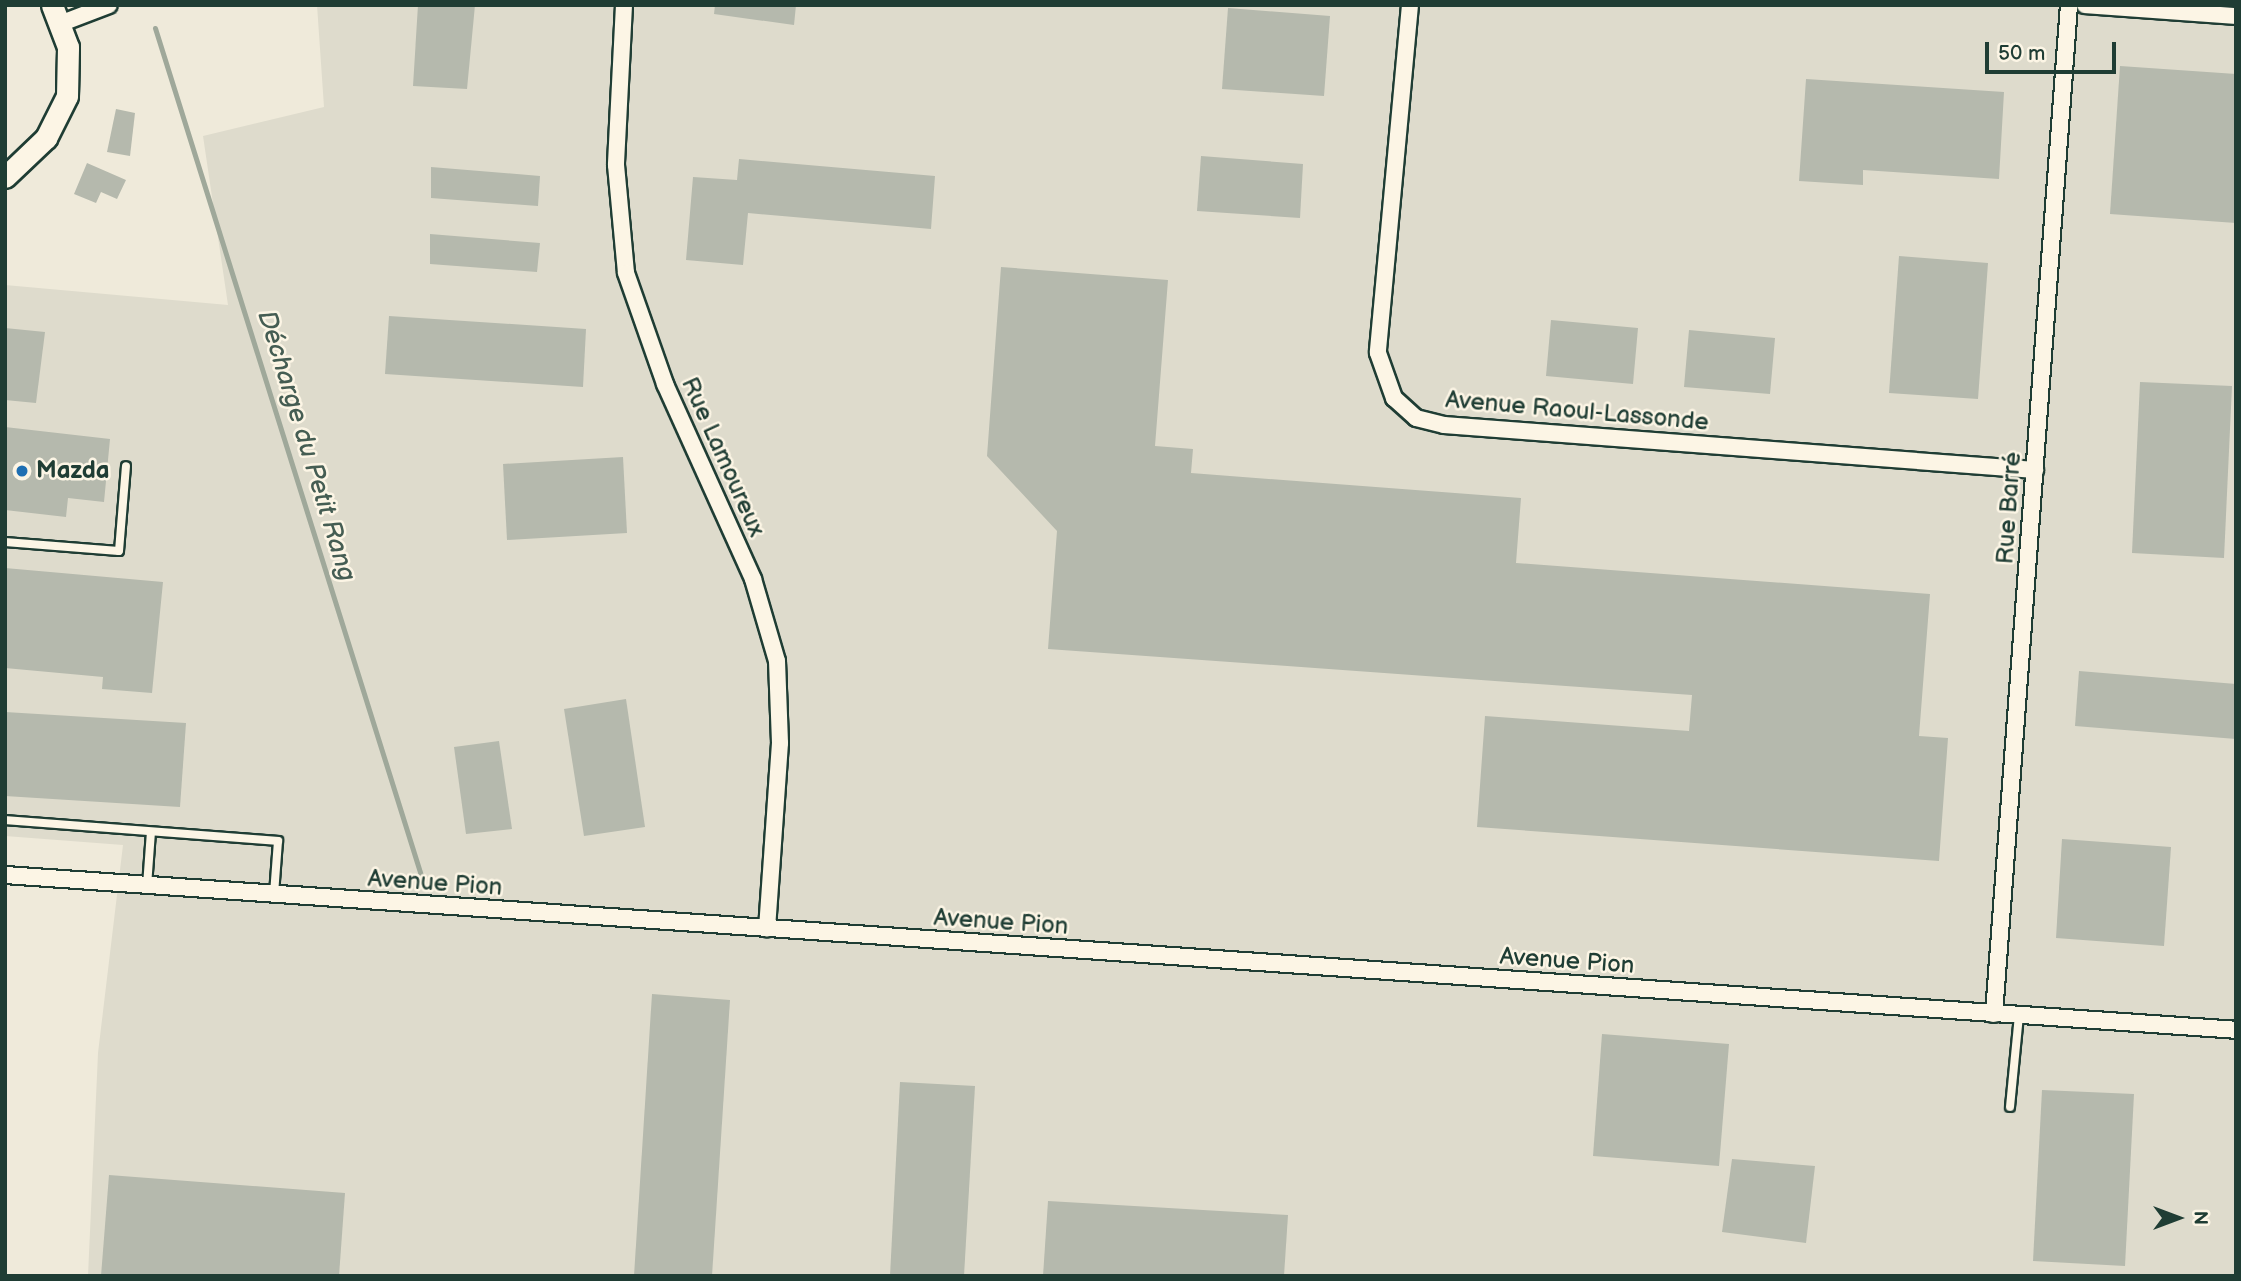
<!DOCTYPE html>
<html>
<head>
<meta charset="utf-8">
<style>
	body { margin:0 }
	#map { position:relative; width:2241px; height:1281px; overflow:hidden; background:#efeada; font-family:"Balsamiq Sans",sans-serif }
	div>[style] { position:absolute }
	.built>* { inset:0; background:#dedbcc }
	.stream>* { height:5px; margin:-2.5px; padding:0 2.5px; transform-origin:2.5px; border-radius:2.5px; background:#9fa89a }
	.building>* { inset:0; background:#b5b9ad }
	.roads { filter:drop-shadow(2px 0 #1f3d34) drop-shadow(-2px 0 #1f3d34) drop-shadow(0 2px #1f3d34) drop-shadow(0 -2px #1f3d34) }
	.lane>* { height:8px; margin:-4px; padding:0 4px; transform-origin:4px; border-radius:4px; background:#fcf5e5 }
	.street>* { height:16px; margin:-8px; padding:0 8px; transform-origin:8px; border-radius:8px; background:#fcf5e5 }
	.secondary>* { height:21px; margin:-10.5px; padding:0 10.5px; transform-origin:10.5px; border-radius:10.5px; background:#fcf5e5 }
	.dots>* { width:19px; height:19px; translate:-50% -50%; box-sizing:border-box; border:4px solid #fcf5e5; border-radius:50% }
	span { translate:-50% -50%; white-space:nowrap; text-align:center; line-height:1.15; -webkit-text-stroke:5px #fcf5e5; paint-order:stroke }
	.street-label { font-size:24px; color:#1f3d34 }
	.poi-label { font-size:24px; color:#1f3d34; font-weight:700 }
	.left { translate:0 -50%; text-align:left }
	.water-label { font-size:26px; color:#455d53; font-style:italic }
	.frame { position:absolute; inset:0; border:7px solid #1f3d34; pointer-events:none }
	.north { position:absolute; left:2143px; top:1183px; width:70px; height:70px; -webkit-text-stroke:5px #fcf5e5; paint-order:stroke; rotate:90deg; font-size:19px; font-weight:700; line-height:28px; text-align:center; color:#1f3d34 }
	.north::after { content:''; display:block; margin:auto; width:24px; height:32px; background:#1f3d34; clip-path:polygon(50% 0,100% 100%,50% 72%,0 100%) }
	.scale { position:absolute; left:1985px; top:42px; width:131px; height:32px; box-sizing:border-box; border:4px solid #1f3d34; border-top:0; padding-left:9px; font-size:21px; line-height:24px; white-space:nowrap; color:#1f3d34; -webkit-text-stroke:5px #fcf5e5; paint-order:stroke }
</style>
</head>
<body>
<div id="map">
	<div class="built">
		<div style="clip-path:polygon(317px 5px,2236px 5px,2236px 1276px,88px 1276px,98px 1053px,123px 845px,5px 836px,5px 285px,228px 305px,203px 136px,324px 107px)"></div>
	</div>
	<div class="stream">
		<div style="left:155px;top:28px;width:888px;rotate:72.57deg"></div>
	</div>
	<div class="building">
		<div style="clip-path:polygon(418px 5px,475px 5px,467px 89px,413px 86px)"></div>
		<div style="clip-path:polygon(715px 5px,796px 5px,794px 25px,714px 14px)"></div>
		<div style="clip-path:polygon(1228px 8px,1330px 16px,1324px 96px,1222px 89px)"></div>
		<div style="clip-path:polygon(2120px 66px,2236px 74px,2236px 223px,2110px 214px)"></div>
		<div style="clip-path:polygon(1806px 79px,2004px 92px,1999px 179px,1863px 170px,1863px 185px,1799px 181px)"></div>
		<div style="clip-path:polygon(116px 109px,135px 113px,130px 156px,107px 152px)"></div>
		<div style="clip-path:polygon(1201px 156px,1303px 164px,1300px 218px,1197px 211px)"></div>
		<div style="clip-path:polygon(739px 159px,935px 176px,931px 229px,748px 213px,743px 265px,686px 260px,693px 177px,737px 180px)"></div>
		<div style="clip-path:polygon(87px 163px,126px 180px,117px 199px,101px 192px,96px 203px,74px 194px)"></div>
		<div style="clip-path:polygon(431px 167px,540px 176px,538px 206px,431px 198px)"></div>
		<div style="clip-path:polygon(430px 234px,540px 243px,537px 272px,430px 264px)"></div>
		<div style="clip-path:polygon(1899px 256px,1988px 263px,1978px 399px,1889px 393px)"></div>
		<div style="clip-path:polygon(1001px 267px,1168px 280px,1155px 446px,1193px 449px,1191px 473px,1521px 498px,1516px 563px,1930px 594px,1919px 736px,1948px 738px,1939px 861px,1477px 827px,1485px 716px,1689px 731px,1692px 695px,1048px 649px,1057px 531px,987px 456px)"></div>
		<div style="clip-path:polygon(389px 316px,586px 329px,583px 387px,385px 374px)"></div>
		<div style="clip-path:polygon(1551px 320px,1638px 328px,1633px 384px,1546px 376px)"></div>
		<div style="clip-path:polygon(5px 328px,45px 332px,36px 403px,5px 400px)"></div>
		<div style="clip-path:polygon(1689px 330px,1775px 338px,1770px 394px,1684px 387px)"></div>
		<div style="clip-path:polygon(2140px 382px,2232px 386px,2224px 558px,2132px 553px)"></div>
		<div style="clip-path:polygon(5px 427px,110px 439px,104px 502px,68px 498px,66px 517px,5px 510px)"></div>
		<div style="clip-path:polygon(623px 457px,627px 533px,507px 540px,503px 464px)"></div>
		<div style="clip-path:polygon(5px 568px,163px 582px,152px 693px,102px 689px,103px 677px,5px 668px)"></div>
		<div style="clip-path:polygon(2079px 671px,2236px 684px,2236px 739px,2075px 726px)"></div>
		<div style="clip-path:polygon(626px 699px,645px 827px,584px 836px,564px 709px)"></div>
		<div style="clip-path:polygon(5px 712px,186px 723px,180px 807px,5px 796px)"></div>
		<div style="clip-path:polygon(499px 741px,512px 829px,466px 834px,454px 747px)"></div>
		<div style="clip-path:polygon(2062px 839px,2171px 847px,2164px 946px,2056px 938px)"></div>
		<div style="clip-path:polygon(652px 994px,730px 1000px,712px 1276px,634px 1276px)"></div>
		<div style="clip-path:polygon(1602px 1034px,1729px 1044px,1719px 1166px,1593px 1156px)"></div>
		<div style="clip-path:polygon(900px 1082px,975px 1086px,964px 1276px,890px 1276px)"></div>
		<div style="clip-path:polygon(2042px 1090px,2134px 1094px,2125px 1266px,2033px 1261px)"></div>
		<div style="clip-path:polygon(1732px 1159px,1815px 1166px,1806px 1243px,1722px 1232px)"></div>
		<div style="clip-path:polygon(109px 1175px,345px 1193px,339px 1276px,101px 1276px)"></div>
		<div style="clip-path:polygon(1048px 1201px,1288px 1215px,1284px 1276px,1043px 1276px)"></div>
	</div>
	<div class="roads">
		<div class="lane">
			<div style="left:5px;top:542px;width:114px;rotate:4.5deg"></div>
			<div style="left:119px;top:551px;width:85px;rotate:-85.3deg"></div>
			<div style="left:5px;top:820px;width:274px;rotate:4.4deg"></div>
			<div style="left:278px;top:841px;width:53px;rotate:94.3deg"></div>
			<div style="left:147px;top:886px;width:54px;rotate:-85.8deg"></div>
			<div style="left:2010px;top:1107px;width:92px;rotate:-84.4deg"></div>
		</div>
		<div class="street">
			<div style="left:624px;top:5px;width:160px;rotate:92.9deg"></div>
			<div style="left:616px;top:165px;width:108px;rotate:84.7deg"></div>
			<div style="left:626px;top:273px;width:118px;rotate:70.6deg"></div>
			<div style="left:665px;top:384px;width:214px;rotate:65.7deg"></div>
			<div style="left:753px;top:579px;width:85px;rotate:73.7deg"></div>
			<div style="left:777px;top:661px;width:82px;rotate:87.9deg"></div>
			<div style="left:780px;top:743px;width:186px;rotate:94deg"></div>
			<div style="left:1410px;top:5px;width:349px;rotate:95.3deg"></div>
			<div style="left:1378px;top:353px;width:48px;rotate:70.4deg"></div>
			<div style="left:1394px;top:398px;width:30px;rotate:42deg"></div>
			<div style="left:1416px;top:418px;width:29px;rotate:14deg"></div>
			<div style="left:1444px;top:425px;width:593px;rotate:4.35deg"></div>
			<div style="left:2085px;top:5px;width:151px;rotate:4.2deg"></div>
			<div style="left:62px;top:23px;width:50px;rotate:-21deg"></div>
			<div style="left:5px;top:875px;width:2236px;rotate:3.97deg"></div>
			<div style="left:1994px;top:1014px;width:1012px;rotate:-85.75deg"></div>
		</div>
		<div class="secondary">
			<div style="left:5px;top:177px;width:57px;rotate:-43.6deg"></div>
			<div style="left:46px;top:138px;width:47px;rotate:-63.4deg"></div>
			<div style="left:67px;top:96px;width:49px;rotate:-88.8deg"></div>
			<div style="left:68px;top:47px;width:45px;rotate:-110.9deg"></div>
		</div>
	</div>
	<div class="dots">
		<div style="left:22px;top:471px;background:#1f6fb2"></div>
	</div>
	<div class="street-label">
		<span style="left:1577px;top:411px;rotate:5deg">Avenue Raoul-Lassonde</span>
		<span style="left:723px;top:457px;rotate:66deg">Rue Lamoureux</span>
		<span style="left:2009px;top:508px;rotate:-86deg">Rue Barré</span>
		<span style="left:435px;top:883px;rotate:4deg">Avenue Pion</span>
		<span style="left:1001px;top:922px;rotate:4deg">Avenue Pion</span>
		<span style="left:1567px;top:961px;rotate:4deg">Avenue Pion</span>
	</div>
	<div class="poi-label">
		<span class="left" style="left:36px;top:471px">Mazda</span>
	</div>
	<div class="water-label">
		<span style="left:306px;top:446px;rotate:73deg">Décharge du Petit Rang</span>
	</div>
	<div class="frame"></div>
	<div class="north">N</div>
	<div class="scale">50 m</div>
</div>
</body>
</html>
